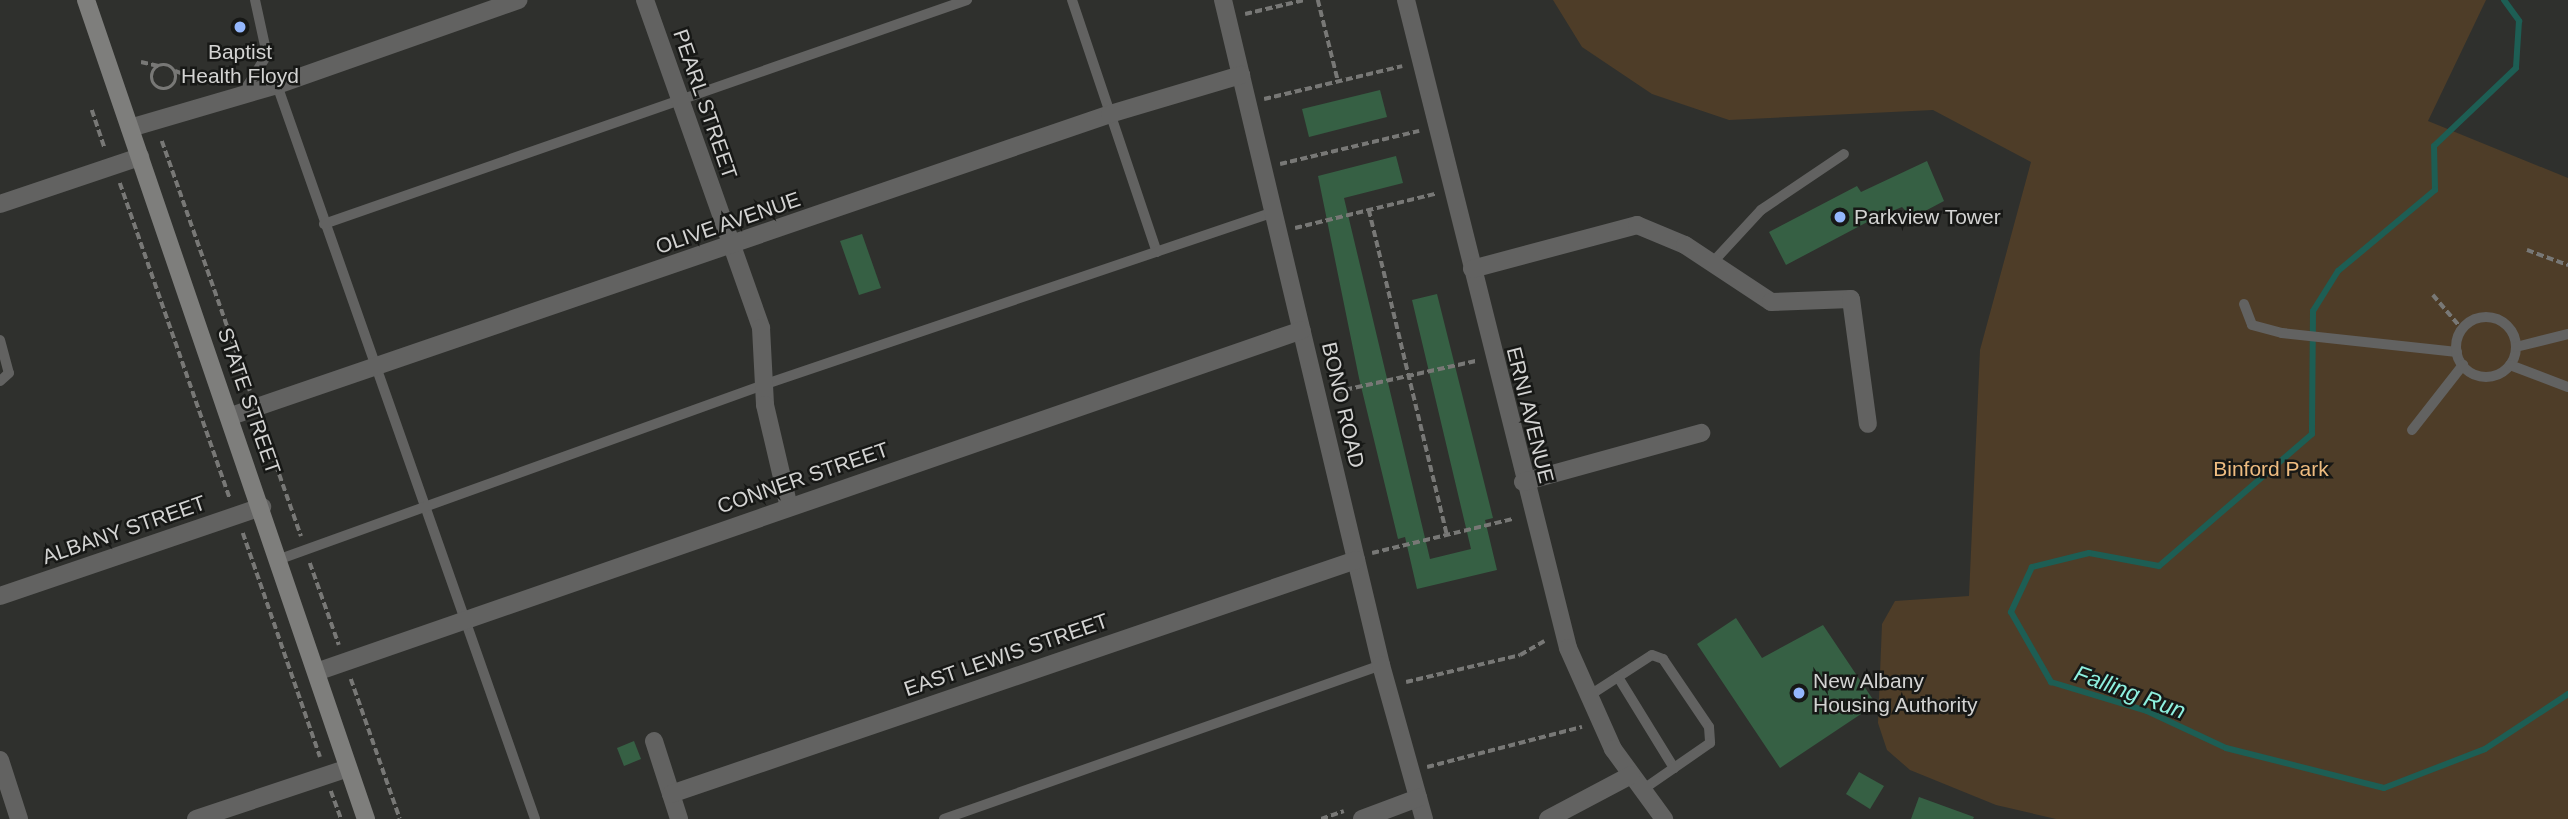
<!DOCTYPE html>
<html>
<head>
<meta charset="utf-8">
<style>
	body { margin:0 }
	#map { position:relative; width:2568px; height:819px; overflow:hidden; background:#2f302d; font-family:Helvetica,sans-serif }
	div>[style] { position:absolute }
	.green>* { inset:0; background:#4e3d28 }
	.stream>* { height:6px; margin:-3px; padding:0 3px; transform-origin:3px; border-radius:3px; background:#1d5e54 }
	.building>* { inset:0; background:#366044 }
	.path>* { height:3.5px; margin-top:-1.75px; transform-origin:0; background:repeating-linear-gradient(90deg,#787876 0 7px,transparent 0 10.5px) }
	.path>.ring { margin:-1.75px; padding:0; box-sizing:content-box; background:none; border:3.5px solid #787876; border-radius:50% }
	.lane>* { height:10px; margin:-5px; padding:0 5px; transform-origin:5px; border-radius:5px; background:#626261 }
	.lane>.ring { margin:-5px; padding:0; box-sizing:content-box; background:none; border:10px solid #626261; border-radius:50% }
	.street>* { height:18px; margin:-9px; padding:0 9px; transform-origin:9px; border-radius:9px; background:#626261 }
	.secondary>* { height:18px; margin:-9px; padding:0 9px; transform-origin:9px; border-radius:9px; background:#7e7e7c }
	.dots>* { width:19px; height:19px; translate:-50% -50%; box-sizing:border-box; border:4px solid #171816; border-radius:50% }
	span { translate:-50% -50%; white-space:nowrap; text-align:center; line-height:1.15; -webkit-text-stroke:5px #171816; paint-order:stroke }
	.poi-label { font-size:21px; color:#d3d3d2 }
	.left { translate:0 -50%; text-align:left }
	.street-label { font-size:21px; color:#d3d3d2 }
	.park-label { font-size:21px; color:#eebc80 }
	.water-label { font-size:23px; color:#8ef0df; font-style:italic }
</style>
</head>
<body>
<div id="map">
	<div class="green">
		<div style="clip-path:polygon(1553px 0,2486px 0,2428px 121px,2568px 178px,2568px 819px,2056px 819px,1996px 805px,1910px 770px,1887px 750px,1878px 723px,1882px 624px,1895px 601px,1969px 596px,1980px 350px,2031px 162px,1933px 110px,1729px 120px,1652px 94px,1582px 47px)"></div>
	</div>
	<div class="stream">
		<div style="left:2504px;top:0;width:26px;rotate:54deg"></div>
		<div style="left:2519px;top:21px;width:47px;rotate:93.7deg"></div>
		<div style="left:2516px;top:68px;width:113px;rotate:136.4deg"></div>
		<div style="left:2434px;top:146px;width:44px;rotate:88.7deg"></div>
		<div style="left:2435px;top:190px;width:126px;rotate:140.1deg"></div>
		<div style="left:2338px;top:271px;width:47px;rotate:122deg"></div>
		<div style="left:2313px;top:311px;width:123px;rotate:90.5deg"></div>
		<div style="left:2312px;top:434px;width:202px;rotate:139.2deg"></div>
		<div style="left:2159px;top:566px;width:71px;rotate:-169.5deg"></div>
		<div style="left:2089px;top:553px;width:59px;rotate:166.2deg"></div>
		<div style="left:2032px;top:567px;width:50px;rotate:115deg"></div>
		<div style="left:2011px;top:612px;width:81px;rotate:60.3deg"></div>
		<div style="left:2051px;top:682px;width:100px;rotate:16.8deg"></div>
		<div style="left:2147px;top:711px;width:87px;rotate:25.1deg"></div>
		<div style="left:2226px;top:748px;width:163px;rotate:14.2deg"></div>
		<div style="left:2384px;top:788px;width:108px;rotate:-21.1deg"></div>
		<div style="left:2485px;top:749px;width:100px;rotate:-33.5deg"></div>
	</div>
	<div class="building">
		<div style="clip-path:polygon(1380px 90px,1387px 117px,1309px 137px,1302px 109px)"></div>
		<div style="clip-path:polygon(1396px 156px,1403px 183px,1344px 198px,1430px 559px,1471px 549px,1412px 300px,1437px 294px,1493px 518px,1485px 520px,1497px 570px,1417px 589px,1405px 537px,1398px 539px,1359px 378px,1318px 176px)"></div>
		<div style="clip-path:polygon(1927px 161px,1944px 201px,1912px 218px,1902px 207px,1873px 219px,1786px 265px,1769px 232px,1857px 186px,1861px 192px)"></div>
		<div style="clip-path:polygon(862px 234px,881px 288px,859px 295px,840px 241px)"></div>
		<div style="clip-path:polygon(1736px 618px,1762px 658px,1823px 625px,1876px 704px,1780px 768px,1697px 644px)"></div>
		<div style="clip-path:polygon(634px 741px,641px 759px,624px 766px,617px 748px)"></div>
		<div style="clip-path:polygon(1859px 772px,1884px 786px,1870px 809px,1846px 794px)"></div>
		<div style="clip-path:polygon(1919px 797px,1974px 817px,1973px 819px,1911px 819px)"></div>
	</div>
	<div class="path">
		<div style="left:1318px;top:0;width:83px;rotate:76.1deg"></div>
		<div style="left:1245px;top:14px;width:61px;rotate:-13.3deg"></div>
		<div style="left:141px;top:62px;width:18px;rotate:13deg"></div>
		<div class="ring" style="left:152px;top:65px;width:20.5px;height:20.5px"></div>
		<div style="left:175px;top:71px;width:15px;rotate:20deg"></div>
		<div style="left:1264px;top:99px;width:142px;rotate:-13.4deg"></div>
		<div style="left:92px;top:110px;width:41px;rotate:71.6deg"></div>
		<div style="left:162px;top:141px;width:265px;rotate:70.6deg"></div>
		<div style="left:1280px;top:164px;width:143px;rotate:-13.4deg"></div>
		<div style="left:120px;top:183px;width:335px;rotate:70.8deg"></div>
		<div style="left:1369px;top:210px;width:334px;rotate:76.5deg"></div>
		<div style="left:1295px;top:228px;width:144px;rotate:-13.7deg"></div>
		<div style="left:2527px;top:250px;width:44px;rotate:20.1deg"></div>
		<div style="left:2433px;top:295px;width:45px;rotate:49.5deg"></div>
		<div style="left:1335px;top:392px;width:144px;rotate:-12.4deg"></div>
		<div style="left:262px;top:425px;width:118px;rotate:70.6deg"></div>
		<div style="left:243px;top:533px;width:237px;rotate:71deg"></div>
		<div style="left:1372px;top:553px;width:145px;rotate:-13.6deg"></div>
		<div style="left:310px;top:563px;width:87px;rotate:70.5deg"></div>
		<div style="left:351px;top:679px;width:148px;rotate:70.7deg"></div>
		<div style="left:1406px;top:682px;width:117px;rotate:-13.3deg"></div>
		<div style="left:1520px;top:655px;width:28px;rotate:-30deg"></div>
		<div style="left:1427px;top:767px;width:160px;rotate:-14.5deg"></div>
		<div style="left:331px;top:791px;width:30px;rotate:70deg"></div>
		<div style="left:1321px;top:819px;width:24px;rotate:-19deg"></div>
	</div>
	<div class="lane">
		<div style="left:1072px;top:0;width:266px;rotate:71.4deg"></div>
		<div style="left:277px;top:85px;width:778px;rotate:70.63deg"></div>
		<div style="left:244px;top:91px;width:43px;rotate:-57.4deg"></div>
		<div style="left:267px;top:55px;width:56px;rotate:-102.3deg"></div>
		<div style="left:324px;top:224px;width:681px;rotate:-19.21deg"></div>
		<div style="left:1712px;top:263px;width:72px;rotate:-47.2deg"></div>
		<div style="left:1761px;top:210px;width:100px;rotate:-34deg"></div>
		<div style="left:2244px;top:304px;width:22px;rotate:69deg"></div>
		<div style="left:2252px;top:325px;width:31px;rotate:15deg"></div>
		<div style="left:2282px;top:333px;width:176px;rotate:6.2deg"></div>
		<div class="ring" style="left:2456px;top:317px;width:50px;height:50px"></div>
		<div style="left:0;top:340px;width:34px;rotate:75deg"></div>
		<div style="left:9px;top:373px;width:12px;rotate:138deg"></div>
		<div style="left:2516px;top:347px;width:54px;rotate:-14deg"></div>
		<div style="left:2510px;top:365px;width:62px;rotate:20.8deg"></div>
		<div style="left:2412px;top:430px;width:83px;rotate:-51.9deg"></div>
		<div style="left:280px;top:559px;width:517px;rotate:-19.8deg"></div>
		<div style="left:766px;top:384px;width:536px;rotate:-18.71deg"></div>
		<div style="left:1618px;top:677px;width:107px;rotate:58.4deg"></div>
		<div style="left:1587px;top:697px;width:77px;rotate:-32.9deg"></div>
		<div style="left:1652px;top:655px;width:12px;rotate:20deg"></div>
		<div style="left:1663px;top:659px;width:82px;rotate:55.9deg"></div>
		<div style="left:1709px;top:727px;width:16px;rotate:86deg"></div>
		<div style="left:1710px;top:743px;width:83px;rotate:145.3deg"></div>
		<div style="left:944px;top:819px;width:463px;rotate:-19.4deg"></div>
	</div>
	<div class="street">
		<div style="left:645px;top:0;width:348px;rotate:70.5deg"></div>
		<div style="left:761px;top:328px;width:77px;rotate:87deg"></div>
		<div style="left:765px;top:405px;width:105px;rotate:76.8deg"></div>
		<div style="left:1223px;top:0;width:684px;rotate:76.63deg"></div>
		<div style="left:1381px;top:665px;width:160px;rotate:74.4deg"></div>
		<div style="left:1406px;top:0;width:668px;rotate:75.96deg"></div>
		<div style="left:1568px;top:648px;width:111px;rotate:66deg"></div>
		<div style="left:1613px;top:749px;width:87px;rotate:53.9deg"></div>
		<div style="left:130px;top:128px;width:153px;rotate:-16.3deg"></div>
		<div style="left:277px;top:85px;width:256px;rotate:-19.4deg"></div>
		<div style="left:0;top:204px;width:148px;rotate:-18.6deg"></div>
		<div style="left:1472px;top:269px;width:171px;rotate:-14.9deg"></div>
		<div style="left:1637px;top:225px;width:52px;rotate:22.6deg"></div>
		<div style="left:1685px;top:245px;width:103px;rotate:33.5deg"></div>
		<div style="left:1771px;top:302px;width:80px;rotate:-2.1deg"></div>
		<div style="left:1851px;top:299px;width:126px;rotate:82.3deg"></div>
		<div style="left:231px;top:416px;width:929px;rotate:-18.96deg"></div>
		<div style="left:1110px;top:114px;width:137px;rotate:-16.6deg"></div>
		<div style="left:1523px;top:482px;width:185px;rotate:-15.4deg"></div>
		<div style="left:0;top:596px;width:277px;rotate:-18.8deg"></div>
		<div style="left:319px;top:671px;width:1040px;rotate:-19.13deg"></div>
		<div style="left:654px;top:741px;width:82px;rotate:72.2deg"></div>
		<div style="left:0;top:760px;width:62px;rotate:72.1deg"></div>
		<div style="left:671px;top:794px;width:724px;rotate:-18.86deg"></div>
		<div style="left:196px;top:819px;width:160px;rotate:-18.5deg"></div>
		<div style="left:1362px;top:819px;width:60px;rotate:-20.6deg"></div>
		<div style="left:1548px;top:819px;width:94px;rotate:-27.9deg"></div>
	</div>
	<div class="secondary">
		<div style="left:86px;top:0;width:866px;rotate:71.13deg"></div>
	</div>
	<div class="dots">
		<div style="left:240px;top:27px;background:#94b7fd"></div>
		<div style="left:1840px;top:217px;background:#94b7fd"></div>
		<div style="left:1799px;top:693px;background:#94b7fd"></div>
	</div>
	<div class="poi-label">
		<span style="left:240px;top:64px">Baptist<br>Health Floyd</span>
		<span class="left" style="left:1854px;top:217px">Parkview Tower</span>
		<span class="left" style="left:1813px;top:693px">New Albany<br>Housing Authority</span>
	</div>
	<div class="street-label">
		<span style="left:705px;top:104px;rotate:71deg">PEARL STREET</span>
		<span style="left:728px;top:223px;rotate:-19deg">OLIVE AVENUE</span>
		<span style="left:249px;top:401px;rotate:71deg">STATE STREET</span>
		<span style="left:1343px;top:405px;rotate:77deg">BONO ROAD</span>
		<span style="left:1530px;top:415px;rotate:76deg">ERNI AVENUE</span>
		<span style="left:803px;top:478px;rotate:-19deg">CONNER STREET</span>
		<span style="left:124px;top:530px;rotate:-19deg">ALBANY STREET</span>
		<span style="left:1006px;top:655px;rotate:-19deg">EAST LEWIS STREET</span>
	</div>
	<div class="park-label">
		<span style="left:2271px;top:469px">Binford Park</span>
	</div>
	<div class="water-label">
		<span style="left:2130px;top:692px;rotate:20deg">Falling Run</span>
	</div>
</div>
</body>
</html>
